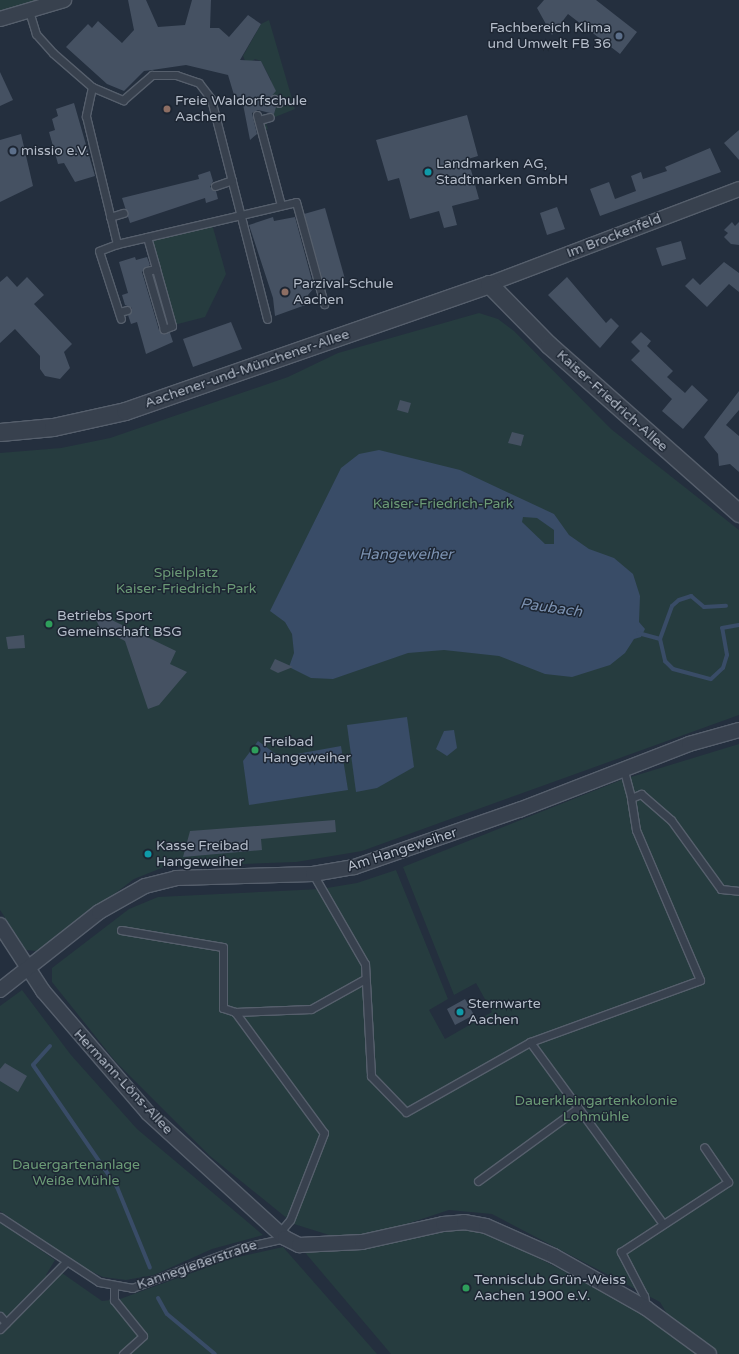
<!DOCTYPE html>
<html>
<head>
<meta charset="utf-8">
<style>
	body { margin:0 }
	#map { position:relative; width:739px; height:1354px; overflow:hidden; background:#242f3e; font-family:"Varela Round",sans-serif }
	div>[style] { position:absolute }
	.green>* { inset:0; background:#263c3f }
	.water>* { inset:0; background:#394c67 }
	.stream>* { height:4px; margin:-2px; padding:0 2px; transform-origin:2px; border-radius:2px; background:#394c67 }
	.building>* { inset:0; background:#455162 }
	.roads { filter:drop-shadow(1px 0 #565f6c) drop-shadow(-1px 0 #565f6c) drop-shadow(0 1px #565f6c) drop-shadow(0 -1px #565f6c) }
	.service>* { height:7px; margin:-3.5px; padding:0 3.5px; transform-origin:3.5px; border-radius:3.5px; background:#38414e }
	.minor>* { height:14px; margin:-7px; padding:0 7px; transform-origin:7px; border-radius:7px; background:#38414e }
	.tertiary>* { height:17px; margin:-8.5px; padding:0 8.5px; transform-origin:8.5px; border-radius:8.5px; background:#38414e }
	.dots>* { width:11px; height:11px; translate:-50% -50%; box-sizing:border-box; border:2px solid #1d2633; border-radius:50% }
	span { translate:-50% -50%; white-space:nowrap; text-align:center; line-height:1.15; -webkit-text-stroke:3px #1d2633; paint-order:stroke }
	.poi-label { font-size:14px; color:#b4bcc9 }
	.right { translate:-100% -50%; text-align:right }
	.left { translate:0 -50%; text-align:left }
	.street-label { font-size:14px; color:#b4bcc9 }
	.park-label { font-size:14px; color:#6b9a76 }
	.water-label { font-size:15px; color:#7c92b1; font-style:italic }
</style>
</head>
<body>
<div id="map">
	<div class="green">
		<div style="clip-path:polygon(0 0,56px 0,0 16px)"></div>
		<div style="clip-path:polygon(269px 20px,295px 109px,265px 121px,268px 129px,261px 131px,259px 114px,272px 115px,276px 107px,270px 96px,271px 80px,261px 61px,255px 59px,247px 65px,243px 56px,261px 24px)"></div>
		<div style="clip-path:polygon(212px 224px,226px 274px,205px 317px,174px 325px,149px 238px)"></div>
		<div style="clip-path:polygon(479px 313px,498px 319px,514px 331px,611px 429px,739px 530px,739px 715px,362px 851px,296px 862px,164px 867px,134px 879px,46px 946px,36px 951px,26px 950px,0 910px,0 453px,61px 448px,110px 438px,288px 377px,338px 353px)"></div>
		<div style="clip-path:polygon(739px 744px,739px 1354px,719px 1354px,669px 1317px,660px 1302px,492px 1214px,449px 1210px,364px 1238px,329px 1235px,294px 1224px,210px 1156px,115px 1061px,52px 982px,52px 968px,129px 909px,158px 897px,321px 889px,357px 883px,396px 870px,448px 999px,429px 1010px,445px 1039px,492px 1012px,476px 983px,454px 995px,403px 867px,621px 780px)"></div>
		<div style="clip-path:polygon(22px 990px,71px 1055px,137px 1129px,263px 1235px,212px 1249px,154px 1275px,126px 1280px,103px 1277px,78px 1265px,0 1211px,0 1006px)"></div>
		<div style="clip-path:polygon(0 1222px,55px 1260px,46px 1275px,54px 1280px,62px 1273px,102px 1301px,120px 1299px,230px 1259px,283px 1247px,377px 1354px,0 1354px)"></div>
		<div style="clip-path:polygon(445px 1228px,484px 1231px,552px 1265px,641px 1312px,696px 1354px,391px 1354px,302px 1249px)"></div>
	</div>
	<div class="water">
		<div style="clip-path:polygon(evenodd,379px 450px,460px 470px,554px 514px,569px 535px,589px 549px,614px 558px,633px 574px,640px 596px,639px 622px,645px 629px,641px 637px,634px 639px,625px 653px,610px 665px,572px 677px,545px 674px,499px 656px,444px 650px,408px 653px,333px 679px,311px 678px,289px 667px,294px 653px,292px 634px,285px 622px,270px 611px,341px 468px,359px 454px,379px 450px,523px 517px,537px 518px,554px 530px,554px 544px,545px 544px,522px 522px,523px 517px)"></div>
		<div style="clip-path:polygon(407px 717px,414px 767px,377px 788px,356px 792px,347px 725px)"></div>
		<div style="clip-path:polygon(454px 730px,457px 748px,447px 756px,436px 749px,444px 731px)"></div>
		<div style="clip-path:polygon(258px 741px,280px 757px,341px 746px,348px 790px,249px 805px,243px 761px)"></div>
	</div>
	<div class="stream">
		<div style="left:638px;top:633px;width:23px;rotate:15deg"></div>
		<div style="left:660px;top:639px;width:23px;rotate:77deg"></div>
		<div style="left:665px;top:661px;width:11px;rotate:45deg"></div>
		<div style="left:673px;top:669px;width:39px;rotate:15deg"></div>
		<div style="left:711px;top:679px;width:16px;rotate:-43deg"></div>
		<div style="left:723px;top:668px;width:14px;rotate:-73deg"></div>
		<div style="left:727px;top:655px;width:27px;rotate:-100deg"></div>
		<div style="left:722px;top:628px;width:17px;rotate:-10deg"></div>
		<div style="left:660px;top:639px;width:35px;rotate:-70deg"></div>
		<div style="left:672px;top:606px;width:9px;rotate:-41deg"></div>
		<div style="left:679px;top:600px;width:13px;rotate:-18deg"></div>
		<div style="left:691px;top:596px;width:17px;rotate:40deg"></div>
		<div style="left:704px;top:607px;width:22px;rotate:-3deg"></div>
		<div style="left:50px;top:1046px;width:25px;rotate:132deg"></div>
		<div style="left:33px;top:1065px;width:148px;rotate:55.5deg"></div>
		<div style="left:117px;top:1187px;width:87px;rotate:67.8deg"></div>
		<div style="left:158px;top:1298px;width:18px;rotate:61deg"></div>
		<div style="left:167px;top:1314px;width:62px;rotate:39.8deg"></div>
	</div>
	<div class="building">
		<div style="clip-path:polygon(128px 0,146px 0,158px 27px,185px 25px,192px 0,211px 0,210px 28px,219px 28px,229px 37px,248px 15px,261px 24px,240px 60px,261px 61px,276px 91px,269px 99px,276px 107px,274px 114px,258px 110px,252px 113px,257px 134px,250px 140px,242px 99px,234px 95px,228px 75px,186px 65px,152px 70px,144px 71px,124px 91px,107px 84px,66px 47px,88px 24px,92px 28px,98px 21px,122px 43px,134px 30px)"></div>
		<div style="clip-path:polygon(544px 0,596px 0,637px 32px,620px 54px,568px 14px,552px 35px,537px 8px)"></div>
		<div style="clip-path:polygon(0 72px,13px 100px,0 106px)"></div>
		<div style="clip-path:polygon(74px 103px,95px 176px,75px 182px,64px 163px,58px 164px,49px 132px,55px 130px,52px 119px,58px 116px,56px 109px)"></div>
		<div style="clip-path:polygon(467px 115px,478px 156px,468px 159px,479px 199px,452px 206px,457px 225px,444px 228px,439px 211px,410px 219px,399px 178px,388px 181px,376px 140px)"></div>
		<div style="clip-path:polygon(739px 130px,739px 160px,724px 143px)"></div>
		<div style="clip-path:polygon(21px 134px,33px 186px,0 202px,0 140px)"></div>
		<div style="clip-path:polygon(710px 148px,721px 172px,600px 216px,590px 189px,609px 182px,615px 199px,636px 191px,631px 176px,641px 172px,643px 179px,667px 171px,665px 167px)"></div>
		<div style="clip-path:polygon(210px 171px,213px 181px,210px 187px,216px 191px,218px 199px,206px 203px,205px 198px,130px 223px,122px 198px,199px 179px,198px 175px)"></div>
		<div style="clip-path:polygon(557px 207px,565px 229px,547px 235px,540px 213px)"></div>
		<div style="clip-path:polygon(325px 208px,345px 279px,324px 285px,304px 214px)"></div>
		<div style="clip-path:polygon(273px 217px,274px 221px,295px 217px,314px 288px,308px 295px,311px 303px,275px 316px,273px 298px,249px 225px)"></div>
		<div style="clip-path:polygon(732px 222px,735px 226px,739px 222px,739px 245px,731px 244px,724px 237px,728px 233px,724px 230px)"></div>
		<div style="clip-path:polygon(681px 241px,686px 259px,662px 266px,656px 248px)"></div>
		<div style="clip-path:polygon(135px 257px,136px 260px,147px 257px,150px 265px,142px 272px,159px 330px,170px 333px,173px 342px,146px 354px,137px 322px,131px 324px,128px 315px,132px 308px,125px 305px,122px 295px,128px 293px,119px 262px)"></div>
		<div style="clip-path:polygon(724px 262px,739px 273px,739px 292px,729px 284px,707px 307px,685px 286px,693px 278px,700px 285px)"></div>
		<div style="clip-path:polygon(7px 276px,17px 287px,27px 277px,44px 295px,34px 304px,72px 344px,64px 352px,70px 368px,60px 379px,45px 376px,40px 369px,40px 356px,15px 329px,0 343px,0 282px)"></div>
		<div style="clip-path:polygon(567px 277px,606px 323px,611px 318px,619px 326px,600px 348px,548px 295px)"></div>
		<div style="clip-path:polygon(231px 322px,242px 349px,193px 367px,183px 339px)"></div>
		<div style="clip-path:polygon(641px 332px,651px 341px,647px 346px,673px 371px,667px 377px,685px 393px,692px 385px,708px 400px,683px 429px,662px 411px,672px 399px,631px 360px,640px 351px,631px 342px)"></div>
		<div style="clip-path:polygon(739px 391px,739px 410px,726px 425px,739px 436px,739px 472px,730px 464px,719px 466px,718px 454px,704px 437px)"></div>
		<div style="clip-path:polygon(400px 400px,411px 403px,408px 413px,397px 410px)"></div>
		<div style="clip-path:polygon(512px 432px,524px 435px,521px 446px,508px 443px)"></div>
		<div style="clip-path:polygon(91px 610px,176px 651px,170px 664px,187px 672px,159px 705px,148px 709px,125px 641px,100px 628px)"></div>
		<div style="clip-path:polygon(24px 635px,25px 648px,8px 649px,6px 637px)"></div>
		<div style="clip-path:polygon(275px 659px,293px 667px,278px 673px,270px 669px)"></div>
		<div style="clip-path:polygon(335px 820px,336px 832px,261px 839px,262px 850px,183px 857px,190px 831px)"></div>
		<div style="clip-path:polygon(465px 999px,474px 1015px,455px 1025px,447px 1009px)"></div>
		<div style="clip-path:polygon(5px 1063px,27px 1076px,18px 1092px,0 1081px,0 1069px)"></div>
	</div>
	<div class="roads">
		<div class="service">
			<div style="left:29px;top:11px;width:24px;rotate:73deg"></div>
			<div style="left:36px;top:34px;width:25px;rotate:48deg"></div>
			<div style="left:53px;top:53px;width:52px;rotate:41.1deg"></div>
			<div style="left:92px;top:87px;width:34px;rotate:23deg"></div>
			<div style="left:123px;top:100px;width:38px;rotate:-41deg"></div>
			<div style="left:152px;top:75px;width:24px"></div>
			<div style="left:176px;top:75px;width:24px;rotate:19deg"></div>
			<div style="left:199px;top:83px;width:20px;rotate:53deg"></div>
			<div style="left:211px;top:99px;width:227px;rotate:75.7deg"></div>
			<div style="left:92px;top:87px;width:30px;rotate:102deg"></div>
			<div style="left:86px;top:116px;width:132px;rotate:76.4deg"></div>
			<div style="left:117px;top:244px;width:19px;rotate:159deg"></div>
			<div style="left:99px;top:251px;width:71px;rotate:72.1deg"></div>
			<div style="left:274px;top:99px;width:6px;rotate:39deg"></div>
			<div style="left:257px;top:115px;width:93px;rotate:75.1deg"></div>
			<div style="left:259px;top:120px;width:11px;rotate:-15deg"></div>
			<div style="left:215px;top:186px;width:18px;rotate:-19deg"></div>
			<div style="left:110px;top:217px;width:14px;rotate:-17deg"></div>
			<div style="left:147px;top:237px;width:153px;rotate:-13.2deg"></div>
			<div style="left:296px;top:202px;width:106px;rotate:74.6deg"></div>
			<div style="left:117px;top:244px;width:31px;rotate:-13deg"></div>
			<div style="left:147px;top:237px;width:33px;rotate:74deg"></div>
			<div style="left:156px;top:269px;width:59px;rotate:74.3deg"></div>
			<div style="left:172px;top:326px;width:9px;rotate:159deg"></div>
			<div style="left:164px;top:329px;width:60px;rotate:-106.3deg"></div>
			<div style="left:147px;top:271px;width:9px;rotate:-13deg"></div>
			<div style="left:119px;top:312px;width:8px;rotate:-14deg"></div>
			<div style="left:624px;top:771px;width:28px;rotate:75deg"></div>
			<div style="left:313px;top:874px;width:104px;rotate:60deg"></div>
			<div style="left:365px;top:964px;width:112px;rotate:86.9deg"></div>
			<div style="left:371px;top:1076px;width:50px;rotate:45.8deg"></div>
			<div style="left:406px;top:1112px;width:142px;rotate:-29.4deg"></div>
			<div style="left:530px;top:1042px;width:181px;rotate:-20deg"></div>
			<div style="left:700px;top:980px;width:163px;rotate:-113.1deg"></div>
			<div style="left:636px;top:830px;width:32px;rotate:-99deg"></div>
			<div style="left:631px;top:798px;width:11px;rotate:-22deg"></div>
			<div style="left:641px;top:794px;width:40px;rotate:41deg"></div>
			<div style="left:671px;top:820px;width:85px;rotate:54.1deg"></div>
			<div style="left:721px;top:889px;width:18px;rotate:6deg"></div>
			<div style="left:121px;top:930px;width:103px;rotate:9.5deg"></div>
			<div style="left:223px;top:947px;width:61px;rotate:90deg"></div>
			<div style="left:223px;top:1008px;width:13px;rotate:18deg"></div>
			<div style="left:235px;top:1012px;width:76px;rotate:-2.3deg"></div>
			<div style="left:311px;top:1009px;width:62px;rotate:-29.1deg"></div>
			<div style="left:235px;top:1012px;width:150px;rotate:53.7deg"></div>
			<div style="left:324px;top:1133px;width:93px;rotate:111.3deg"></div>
			<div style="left:290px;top:1220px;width:16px;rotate:130deg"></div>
			<div style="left:530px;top:1042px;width:225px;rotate:53.8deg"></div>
			<div style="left:478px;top:1181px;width:124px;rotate:-36.1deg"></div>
			<div style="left:0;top:1217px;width:118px;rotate:33.3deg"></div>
			<div style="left:99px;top:1282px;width:34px;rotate:10deg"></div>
			<div style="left:132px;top:1288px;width:115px;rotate:-20.3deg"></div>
			<div style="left:240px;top:1248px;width:46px;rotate:-12.5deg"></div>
			<div style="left:114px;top:1286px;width:14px;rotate:90deg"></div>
			<div style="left:114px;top:1300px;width:46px;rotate:51.1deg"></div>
			<div style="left:143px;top:1336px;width:27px;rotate:138deg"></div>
			<div style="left:646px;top:1308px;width:12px;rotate:-99deg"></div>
			<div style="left:644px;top:1296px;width:50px;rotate:-117.6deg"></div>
			<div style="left:621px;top:1252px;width:128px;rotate:-33.2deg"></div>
			<div style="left:728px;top:1182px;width:42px;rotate:-124.4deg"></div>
			<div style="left:0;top:1316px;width:9px;rotate:49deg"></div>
			<div style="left:0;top:1329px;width:93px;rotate:-45.4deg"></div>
		</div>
		<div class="minor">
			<div style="left:0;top:19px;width:67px;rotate:-16.5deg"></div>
			<div style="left:489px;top:284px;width:267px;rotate:-20.8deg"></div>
			<div style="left:0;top:925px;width:79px;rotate:56.9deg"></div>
			<div style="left:43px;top:991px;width:161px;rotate:49.3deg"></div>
			<div style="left:148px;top:1113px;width:185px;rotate:42.4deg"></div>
			<div style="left:285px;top:1238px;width:16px;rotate:27deg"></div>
			<div style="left:299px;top:1245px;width:63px;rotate:-2.7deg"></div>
			<div style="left:362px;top:1242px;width:83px;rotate:-12.5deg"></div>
			<div style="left:443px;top:1224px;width:21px;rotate:-5deg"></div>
			<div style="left:464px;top:1222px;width:22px;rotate:10deg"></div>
			<div style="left:486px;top:1226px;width:74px;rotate:23.8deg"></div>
			<div style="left:554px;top:1256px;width:106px;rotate:29.5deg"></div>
			<div style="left:646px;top:1308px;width:78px;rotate:36.1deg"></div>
			<div style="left:0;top:990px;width:126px;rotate:-38.2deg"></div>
			<div style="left:99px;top:912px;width:53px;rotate:-29.5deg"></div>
			<div style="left:145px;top:886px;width:32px;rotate:-14deg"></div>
			<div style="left:176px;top:878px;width:137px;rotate:-1.7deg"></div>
			<div style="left:313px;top:874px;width:42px;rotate:-9.7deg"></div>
			<div style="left:354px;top:867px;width:175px;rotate:-19.1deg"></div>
			<div style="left:519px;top:810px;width:182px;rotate:-21.2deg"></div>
			<div style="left:689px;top:744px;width:52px;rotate:-15.6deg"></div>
		</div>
		<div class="tertiary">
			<div style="left:0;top:432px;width:53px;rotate:-5.4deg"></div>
			<div style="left:53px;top:427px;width:74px;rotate:-12.5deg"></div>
			<div style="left:125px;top:411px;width:386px;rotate:-19.2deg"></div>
			<div style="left:489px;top:284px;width:86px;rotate:45.5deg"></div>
			<div style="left:549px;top:345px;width:254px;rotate:41.5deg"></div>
		</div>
	</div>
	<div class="dots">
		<div style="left:619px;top:36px;background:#5c6f8a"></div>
		<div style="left:167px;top:109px;background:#8d6e63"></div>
		<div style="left:13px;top:151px;background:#5c6f8a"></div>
		<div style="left:428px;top:172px;background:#0f9aa8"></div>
		<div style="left:285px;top:292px;background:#8d6e63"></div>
		<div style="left:49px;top:624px;background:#2e9e5b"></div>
		<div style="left:255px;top:750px;background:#2e9e5b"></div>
		<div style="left:148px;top:854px;background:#0f9aa8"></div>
		<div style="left:460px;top:1012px;background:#0f9aa8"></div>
		<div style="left:466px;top:1288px;background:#2e9e5b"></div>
	</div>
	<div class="poi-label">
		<span class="right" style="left:611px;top:36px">Fachbereich Klima<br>und Umwelt FB 36</span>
		<span class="left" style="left:175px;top:109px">Freie Waldorfschule<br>Aachen</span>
		<span class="left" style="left:21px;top:151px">missio e.V.</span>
		<span class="left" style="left:436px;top:172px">Landmarken AG,<br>Stadtmarken GmbH</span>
		<span class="left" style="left:293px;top:292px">Parzival-Schule<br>Aachen</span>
		<span class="left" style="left:57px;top:624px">Betriebs Sport<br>Gemeinschaft BSG</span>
		<span class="left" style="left:263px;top:750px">Freibad<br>Hangeweiher</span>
		<span class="left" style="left:156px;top:854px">Kasse Freibad<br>Hangeweiher</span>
		<span class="left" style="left:468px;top:1012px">Sternwarte<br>Aachen</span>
		<span class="left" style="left:474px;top:1288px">Tennisclub Grün-Weiss<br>Aachen 1900 e.V.</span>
	</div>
	<div class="street-label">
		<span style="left:614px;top:236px;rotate:-21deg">Im Brockenfeld</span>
		<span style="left:247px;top:369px;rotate:-19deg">Aachener-und-Münchener-Allee</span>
		<span style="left:612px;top:401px;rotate:42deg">Kaiser-Friedrich-Allee</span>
		<span style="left:402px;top:850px;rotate:-18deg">Am Hangeweiher</span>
		<span style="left:123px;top:1082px;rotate:47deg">Hermann-Löns-Allee</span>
		<span style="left:197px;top:1265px;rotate:-19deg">Kannegießerstraße</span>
	</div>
	<div class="park-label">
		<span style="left:443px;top:504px">Kaiser-Friedrich-Park</span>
		<span style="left:186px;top:581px">Spielplatz<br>Kaiser-Friedrich-Park</span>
		<span style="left:596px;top:1109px">Dauerkleingartenkolonie<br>Lohmühle</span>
		<span style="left:76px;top:1173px">Dauergartenanlage<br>Weiße Mühle</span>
	</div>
	<div class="water-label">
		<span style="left:406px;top:555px">Hangeweiher</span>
		<span style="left:551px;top:608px;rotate:8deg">Paubach</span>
	</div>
</div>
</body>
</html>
